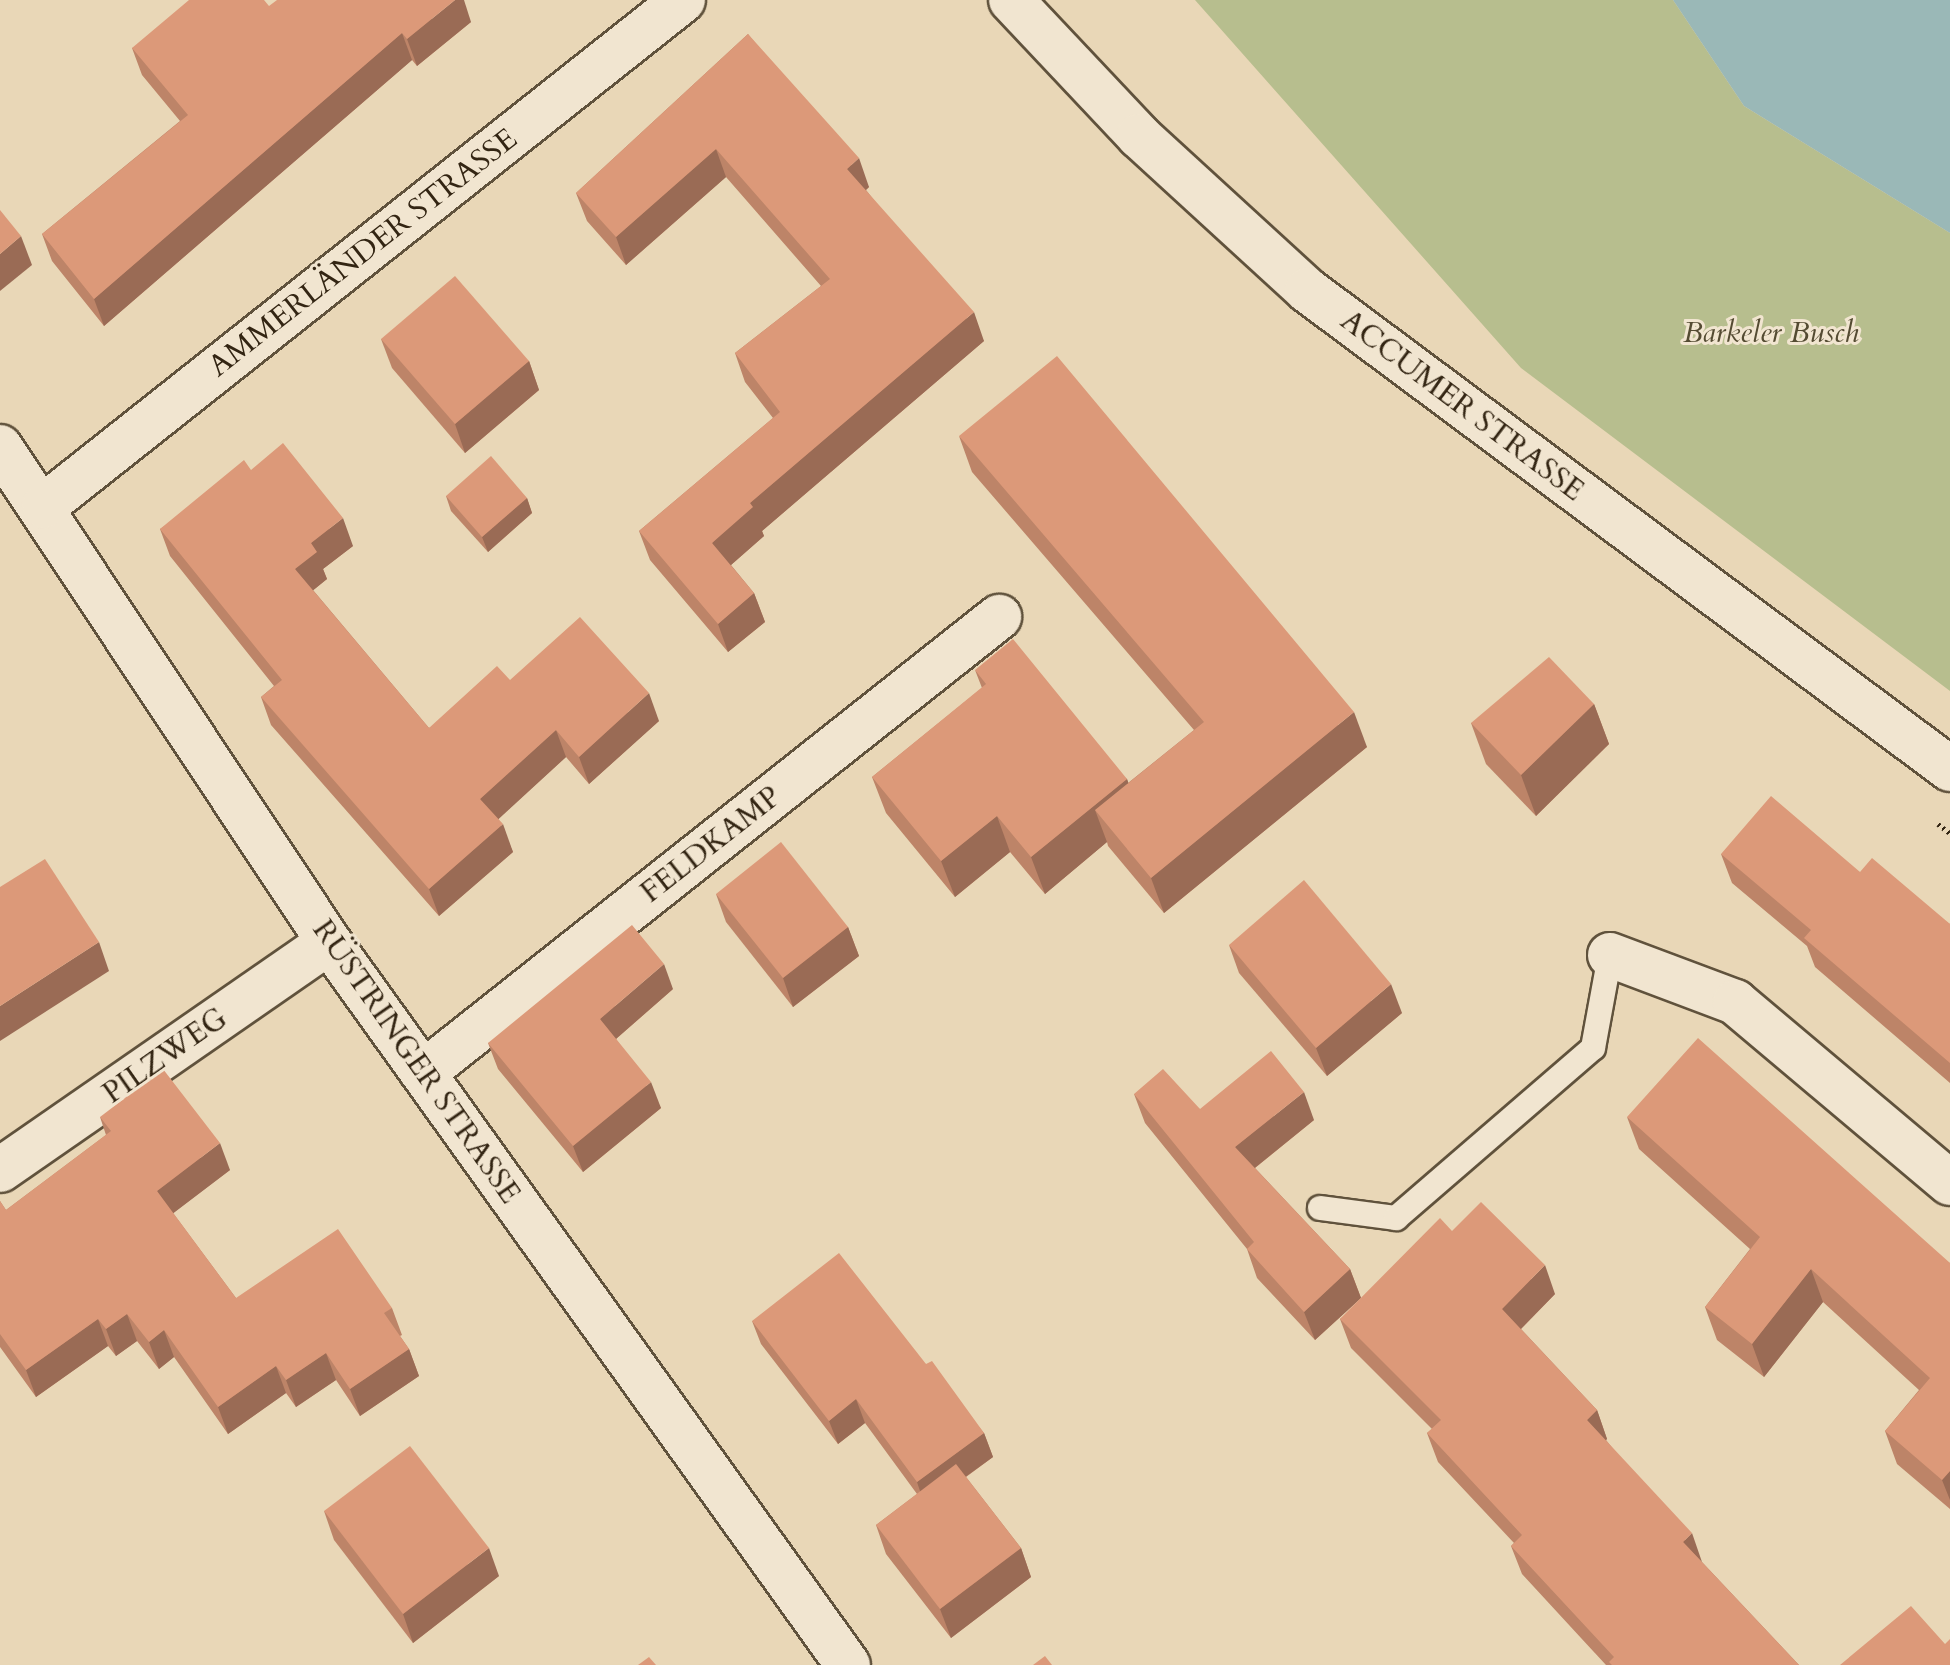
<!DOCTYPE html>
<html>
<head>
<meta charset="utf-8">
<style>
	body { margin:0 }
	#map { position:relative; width:1950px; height:1665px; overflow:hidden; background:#e9d7b7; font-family:Cardo,serif }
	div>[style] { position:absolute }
	.green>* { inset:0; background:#b7be8e }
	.water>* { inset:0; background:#9ab8b7 }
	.path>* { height:5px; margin-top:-2.5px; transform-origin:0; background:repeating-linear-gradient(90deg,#332513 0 2px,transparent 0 6px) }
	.roads { filter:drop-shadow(2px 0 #60523c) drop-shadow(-2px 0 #60523c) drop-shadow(0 2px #60523c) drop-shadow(0 -2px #60523c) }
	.lane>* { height:24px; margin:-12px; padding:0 12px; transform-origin:12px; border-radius:12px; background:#f1e5d0 }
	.street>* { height:44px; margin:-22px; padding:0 22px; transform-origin:22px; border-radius:22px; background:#f1e5d0 }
	.secondary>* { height:44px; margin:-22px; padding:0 22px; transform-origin:22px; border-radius:22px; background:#f1e5d0 }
	.wall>* { inset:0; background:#bd8468 }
	.shaded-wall>* { inset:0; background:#9a6b55 }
	.building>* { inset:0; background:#dc9979 }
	span { translate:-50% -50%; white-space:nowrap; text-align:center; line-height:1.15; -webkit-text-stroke:6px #f1e5d0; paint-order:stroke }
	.street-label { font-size:30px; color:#332513 }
	.park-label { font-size:30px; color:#544b32; font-style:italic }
</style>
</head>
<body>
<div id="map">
	<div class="green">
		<div style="clip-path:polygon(1195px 0,1673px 0,1744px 106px,1950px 233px,1950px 691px,1521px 368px)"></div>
	</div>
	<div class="water">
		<div style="clip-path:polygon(1673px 0,1950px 0,1950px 233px,1744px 106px)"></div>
	</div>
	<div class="path">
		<div style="left:1938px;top:824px;width:15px;rotate:37deg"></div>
	</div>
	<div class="roads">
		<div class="lane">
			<div style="left:1320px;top:1208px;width:77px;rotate:7.5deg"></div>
			<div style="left:1396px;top:1218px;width:260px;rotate:-40.8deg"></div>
			<div style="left:1593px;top:1048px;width:95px;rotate:-79.6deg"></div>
		</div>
		<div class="street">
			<div style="left:0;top:447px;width:594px;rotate:56.39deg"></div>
			<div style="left:329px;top:942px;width:890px;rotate:54.33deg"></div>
			<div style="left:44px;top:506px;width:815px;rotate:-38.37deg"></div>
			<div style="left:1610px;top:955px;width:134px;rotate:20.6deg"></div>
			<div style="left:1735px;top:1002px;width:281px;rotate:40.1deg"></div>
			<div style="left:423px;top:1073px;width:735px;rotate:-38.37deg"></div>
			<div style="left:0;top:1170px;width:400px;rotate:-34.7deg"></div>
		</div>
		<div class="secondary">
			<div style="left:1011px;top:0;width:187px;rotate:46.7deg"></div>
			<div style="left:1139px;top:136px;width:228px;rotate:42.5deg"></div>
			<div style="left:1307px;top:290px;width:802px;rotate:36.68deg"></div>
		</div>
	</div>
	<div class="wall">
		<div style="clip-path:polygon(269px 6px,471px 22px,417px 66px,412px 60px,104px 326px,52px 261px,42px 234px,180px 121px,142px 75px,132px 48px)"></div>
		<div style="clip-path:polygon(748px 34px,869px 187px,866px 190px,984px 341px,762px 531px,764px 536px,731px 565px,754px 593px,765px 622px,728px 652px,650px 560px,639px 531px,773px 418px,745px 382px,735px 353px,821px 286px,726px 177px,626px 265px,587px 221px,576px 193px)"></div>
		<div style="clip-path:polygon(381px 339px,529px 361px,539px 390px,465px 453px,392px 368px)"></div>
		<div style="clip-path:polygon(959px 436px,1367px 747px,1164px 913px,1108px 846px,1107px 842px,1045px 894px,1010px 852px,955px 897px,886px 813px,872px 777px,982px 688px,975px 670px,1127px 779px,1128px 783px,1194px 730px,972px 472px)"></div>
		<div style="clip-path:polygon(251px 470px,353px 546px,323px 569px,327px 579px,313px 590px,429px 728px,510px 680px,659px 721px,589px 784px,566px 757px,498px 819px,513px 852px,439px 916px,271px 725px,261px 697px,274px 686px,170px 556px,160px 529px)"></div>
		<div style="clip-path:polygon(446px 496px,527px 498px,532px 513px,488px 552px,451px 511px)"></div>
		<div style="clip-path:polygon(1594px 704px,1609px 744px,1536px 816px,1486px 764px,1471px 723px)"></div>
		<div style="clip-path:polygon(1721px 854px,1860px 872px,1950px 924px,1950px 1083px,1815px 967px,1807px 946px,1732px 883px)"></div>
		<div style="clip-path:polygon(716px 894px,848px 927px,859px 956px,793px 1007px,726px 922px)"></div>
		<div style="clip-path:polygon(1229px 945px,1402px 1013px,1327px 1076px,1239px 973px)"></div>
		<div style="clip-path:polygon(673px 989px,616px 1039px,661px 1108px,583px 1172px,498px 1069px,488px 1043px)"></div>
		<div style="clip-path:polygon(1134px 1094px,1200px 1109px,1314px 1120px,1255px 1168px,1350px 1269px,1361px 1298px,1315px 1340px,1257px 1278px,1247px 1249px,1145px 1123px)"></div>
		<div style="clip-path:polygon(100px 1117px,230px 1170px,173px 1213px,236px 1298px,392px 1308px,402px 1335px,400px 1336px,409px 1349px,419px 1376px,360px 1416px,336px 1380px,296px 1407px,286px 1393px,228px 1434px,174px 1357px,159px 1369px,137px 1341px,116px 1356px,108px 1346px,36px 1397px,0 1347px,0 1201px,6px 1210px,106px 1135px)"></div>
		<div style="clip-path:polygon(1627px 1117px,1950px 1263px,1950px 1509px,1897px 1464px,1885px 1431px,1919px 1390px,1823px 1302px,1764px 1377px,1717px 1340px,1705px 1307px,1750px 1249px,1639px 1149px)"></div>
		<div style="clip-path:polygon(1452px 1231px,1555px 1294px,1521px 1329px,1597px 1410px,1607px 1439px,1606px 1440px,1702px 1562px,1799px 1665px,1606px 1665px,1522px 1574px,1511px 1546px,1514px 1543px,1438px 1462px,1427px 1433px,1432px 1429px,1351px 1348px,1340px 1319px)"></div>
		<div style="clip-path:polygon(752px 1321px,926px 1364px,984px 1433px,993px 1457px,966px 1477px,1021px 1548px,1031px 1577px,951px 1638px,886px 1554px,876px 1525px,917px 1494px,865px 1423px,838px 1444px,761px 1344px)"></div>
		<div style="clip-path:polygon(324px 1511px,499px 1576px,413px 1643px,334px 1540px)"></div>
	</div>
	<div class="shaded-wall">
		<div style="clip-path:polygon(455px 0,464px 0,471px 22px,417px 66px,407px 39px)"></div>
		<div style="clip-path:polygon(402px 33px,412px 60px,104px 326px,94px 299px)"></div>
		<div style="clip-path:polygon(716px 149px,726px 177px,626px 265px,616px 237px)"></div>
		<div style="clip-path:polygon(859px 158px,869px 187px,857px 198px,847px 169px)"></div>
		<div style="clip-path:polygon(21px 236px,32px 265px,0 291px,0 254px)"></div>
		<div style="clip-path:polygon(974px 312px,984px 341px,762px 531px,764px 536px,723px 572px,712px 543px,750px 503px)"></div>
		<div style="clip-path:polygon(529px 361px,539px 390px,465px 453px,455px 424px)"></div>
		<div style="clip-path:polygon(527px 498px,532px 513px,488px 552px,482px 537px)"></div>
		<div style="clip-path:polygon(343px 518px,353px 546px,323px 569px,327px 579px,305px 597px,295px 569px,311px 543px)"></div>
		<div style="clip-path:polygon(754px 593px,765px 622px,728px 652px,718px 624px)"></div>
		<div style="clip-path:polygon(649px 693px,659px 721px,589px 784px,579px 757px)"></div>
		<div style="clip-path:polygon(1594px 704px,1609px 744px,1536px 816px,1521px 775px)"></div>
		<div style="clip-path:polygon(1354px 712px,1367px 747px,1164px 913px,1151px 878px)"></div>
		<div style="clip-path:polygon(556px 730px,566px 757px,491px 826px,480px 799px)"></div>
		<div style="clip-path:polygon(1127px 779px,1140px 815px,1095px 810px,1107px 842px,1045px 894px,1031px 857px)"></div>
		<div style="clip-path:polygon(997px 816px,1010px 852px,955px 897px,941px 861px)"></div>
		<div style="clip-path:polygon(503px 824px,513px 852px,439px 916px,429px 889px)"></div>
		<div style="clip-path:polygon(848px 927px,859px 956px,793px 1007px,783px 978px)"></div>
		<div style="clip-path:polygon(99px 942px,109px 971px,0 1041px,0 1006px)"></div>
		<div style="clip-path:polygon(664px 964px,673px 989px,609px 1045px,600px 1019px)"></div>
		<div style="clip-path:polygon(1391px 984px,1402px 1013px,1327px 1076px,1316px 1048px)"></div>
		<div style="clip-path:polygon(651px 1082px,661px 1108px,583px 1172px,573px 1146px)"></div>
		<div style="clip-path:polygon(1304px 1092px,1314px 1120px,1246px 1175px,1235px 1147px)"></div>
		<div style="clip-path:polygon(220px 1143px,230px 1170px,167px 1218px,157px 1191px)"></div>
		<div style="clip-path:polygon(1545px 1265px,1555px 1294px,1513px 1337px,1502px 1309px)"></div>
		<div style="clip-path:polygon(1350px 1269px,1361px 1298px,1315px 1340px,1304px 1312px)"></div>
		<div style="clip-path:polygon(1811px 1269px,1823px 1302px,1764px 1377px,1752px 1344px)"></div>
		<div style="clip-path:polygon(127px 1314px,137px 1341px,116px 1356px,106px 1329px)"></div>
		<div style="clip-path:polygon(98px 1319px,108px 1346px,36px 1397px,26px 1370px)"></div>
		<div style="clip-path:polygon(164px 1330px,174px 1357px,159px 1369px,149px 1342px)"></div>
		<div style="clip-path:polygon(409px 1349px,419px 1376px,360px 1416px,350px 1389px)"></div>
		<div style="clip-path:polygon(326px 1353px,336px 1380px,296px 1407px,286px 1380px)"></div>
		<div style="clip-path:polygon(276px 1366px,286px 1393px,228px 1434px,218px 1407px)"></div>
		<div style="clip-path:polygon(856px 1399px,865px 1423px,838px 1444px,829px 1421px)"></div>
		<div style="clip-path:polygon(1597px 1410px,1607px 1439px,1597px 1448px,1587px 1420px)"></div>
		<div style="clip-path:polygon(984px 1433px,993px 1457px,925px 1506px,917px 1482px)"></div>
		<div style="clip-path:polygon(1950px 1471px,1950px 1500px,1942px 1480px)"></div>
		<div style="clip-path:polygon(1692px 1533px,1702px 1562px,1683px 1542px)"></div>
		<div style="clip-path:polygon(489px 1548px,499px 1576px,413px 1643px,403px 1614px)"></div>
		<div style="clip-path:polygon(1021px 1548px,1031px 1577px,951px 1638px,940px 1609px)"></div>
	</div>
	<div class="building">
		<div style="clip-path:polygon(189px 0,264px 0,269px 6px,277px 0,455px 0,407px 39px,402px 33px,94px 299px,42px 234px,188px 115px,132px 48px)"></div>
		<div style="clip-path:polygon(748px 34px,859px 158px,847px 169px,974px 312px,750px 503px,753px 507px,712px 543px,754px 593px,718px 624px,639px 531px,780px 412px,735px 353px,830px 279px,716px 149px,616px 237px,576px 193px)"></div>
		<div style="clip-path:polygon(0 210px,21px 236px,0 254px)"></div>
		<div style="clip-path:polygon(455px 276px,529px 361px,455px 424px,381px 339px)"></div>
		<div style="clip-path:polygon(1057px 356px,1354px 712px,1151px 878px,1095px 810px,1204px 722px,959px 436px)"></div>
		<div style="clip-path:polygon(283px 443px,343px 518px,311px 543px,317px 552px,295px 569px,429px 728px,497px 666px,510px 680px,580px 617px,649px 693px,579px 757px,556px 730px,480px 799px,503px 824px,429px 889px,261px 697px,282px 680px,160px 529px,244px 460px,251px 470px)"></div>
		<div style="clip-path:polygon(491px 456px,527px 498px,482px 537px,446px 496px)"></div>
		<div style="clip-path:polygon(1013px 639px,1127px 779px,1031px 857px,997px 816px,941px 861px,872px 777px,986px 684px,975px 670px)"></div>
		<div style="clip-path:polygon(1549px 657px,1594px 704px,1521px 775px,1471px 723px)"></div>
		<div style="clip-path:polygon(1771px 796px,1860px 872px,1872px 858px,1950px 924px,1950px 1063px,1804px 938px,1811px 930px,1721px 854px)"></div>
		<div style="clip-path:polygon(781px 842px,848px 927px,783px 978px,716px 894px)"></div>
		<div style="clip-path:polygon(45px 859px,99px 942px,0 1006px,0 887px)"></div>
		<div style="clip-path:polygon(1304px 880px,1391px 984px,1316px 1048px,1229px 945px)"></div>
		<div style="clip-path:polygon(632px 925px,664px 964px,600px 1019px,651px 1082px,573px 1146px,488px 1043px)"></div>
		<div style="clip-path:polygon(1698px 1038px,1950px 1263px,1950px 1471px,1942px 1480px,1885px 1431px,1930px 1378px,1811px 1269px,1752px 1344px,1705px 1307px,1760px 1237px,1627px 1117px)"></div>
		<div style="clip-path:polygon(1271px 1051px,1304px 1092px,1235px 1147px,1350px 1269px,1304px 1312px,1247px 1249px,1254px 1242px,1134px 1094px,1163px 1069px,1200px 1109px)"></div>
		<div style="clip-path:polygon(163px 1069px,220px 1143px,157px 1191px,236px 1298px,338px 1229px,392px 1308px,384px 1313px,409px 1349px,350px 1389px,326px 1353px,286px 1380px,276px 1366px,218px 1407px,164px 1330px,149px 1342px,127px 1314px,106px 1329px,98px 1319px,26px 1370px,0 1334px,0 1201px,6px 1210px,111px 1131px,100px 1117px)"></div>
		<div style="clip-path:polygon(1481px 1202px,1545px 1265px,1502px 1309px,1597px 1410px,1587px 1420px,1692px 1533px,1683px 1542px,1799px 1665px,1612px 1665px,1609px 1662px,1614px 1657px,1511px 1546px,1522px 1535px,1427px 1433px,1441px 1420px,1340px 1319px,1440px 1218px,1452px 1231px)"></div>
		<div style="clip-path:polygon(839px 1253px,926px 1364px,932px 1361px,984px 1433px,917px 1482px,856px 1399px,829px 1421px,752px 1321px)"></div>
		<div style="clip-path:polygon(410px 1446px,489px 1548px,403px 1614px,324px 1511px)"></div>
		<div style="clip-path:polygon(956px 1464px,1021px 1548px,940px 1609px,876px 1525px)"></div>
		<div style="clip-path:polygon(1911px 1606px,1945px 1644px,1950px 1639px,1950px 1665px,1840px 1665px)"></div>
		<div style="clip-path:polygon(1045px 1656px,1052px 1665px,1033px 1665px)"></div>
		<div style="clip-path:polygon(649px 1657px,656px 1665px,638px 1665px)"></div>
	</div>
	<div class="street-label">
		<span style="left:363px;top:253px;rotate:-38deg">AMMERLÄNDER STRASSE</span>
		<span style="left:1462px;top:406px;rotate:37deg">ACCUMER STRASSE</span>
		<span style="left:711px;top:845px;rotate:-38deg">FELDKAMP</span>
		<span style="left:165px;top:1056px;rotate:-35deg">PILZWEG</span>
		<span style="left:416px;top:1062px;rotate:55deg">RÜSTRINGER STRASSE</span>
	</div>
	<div class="park-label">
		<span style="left:1771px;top:333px">Barkeler Busch</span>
	</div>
</div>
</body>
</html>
